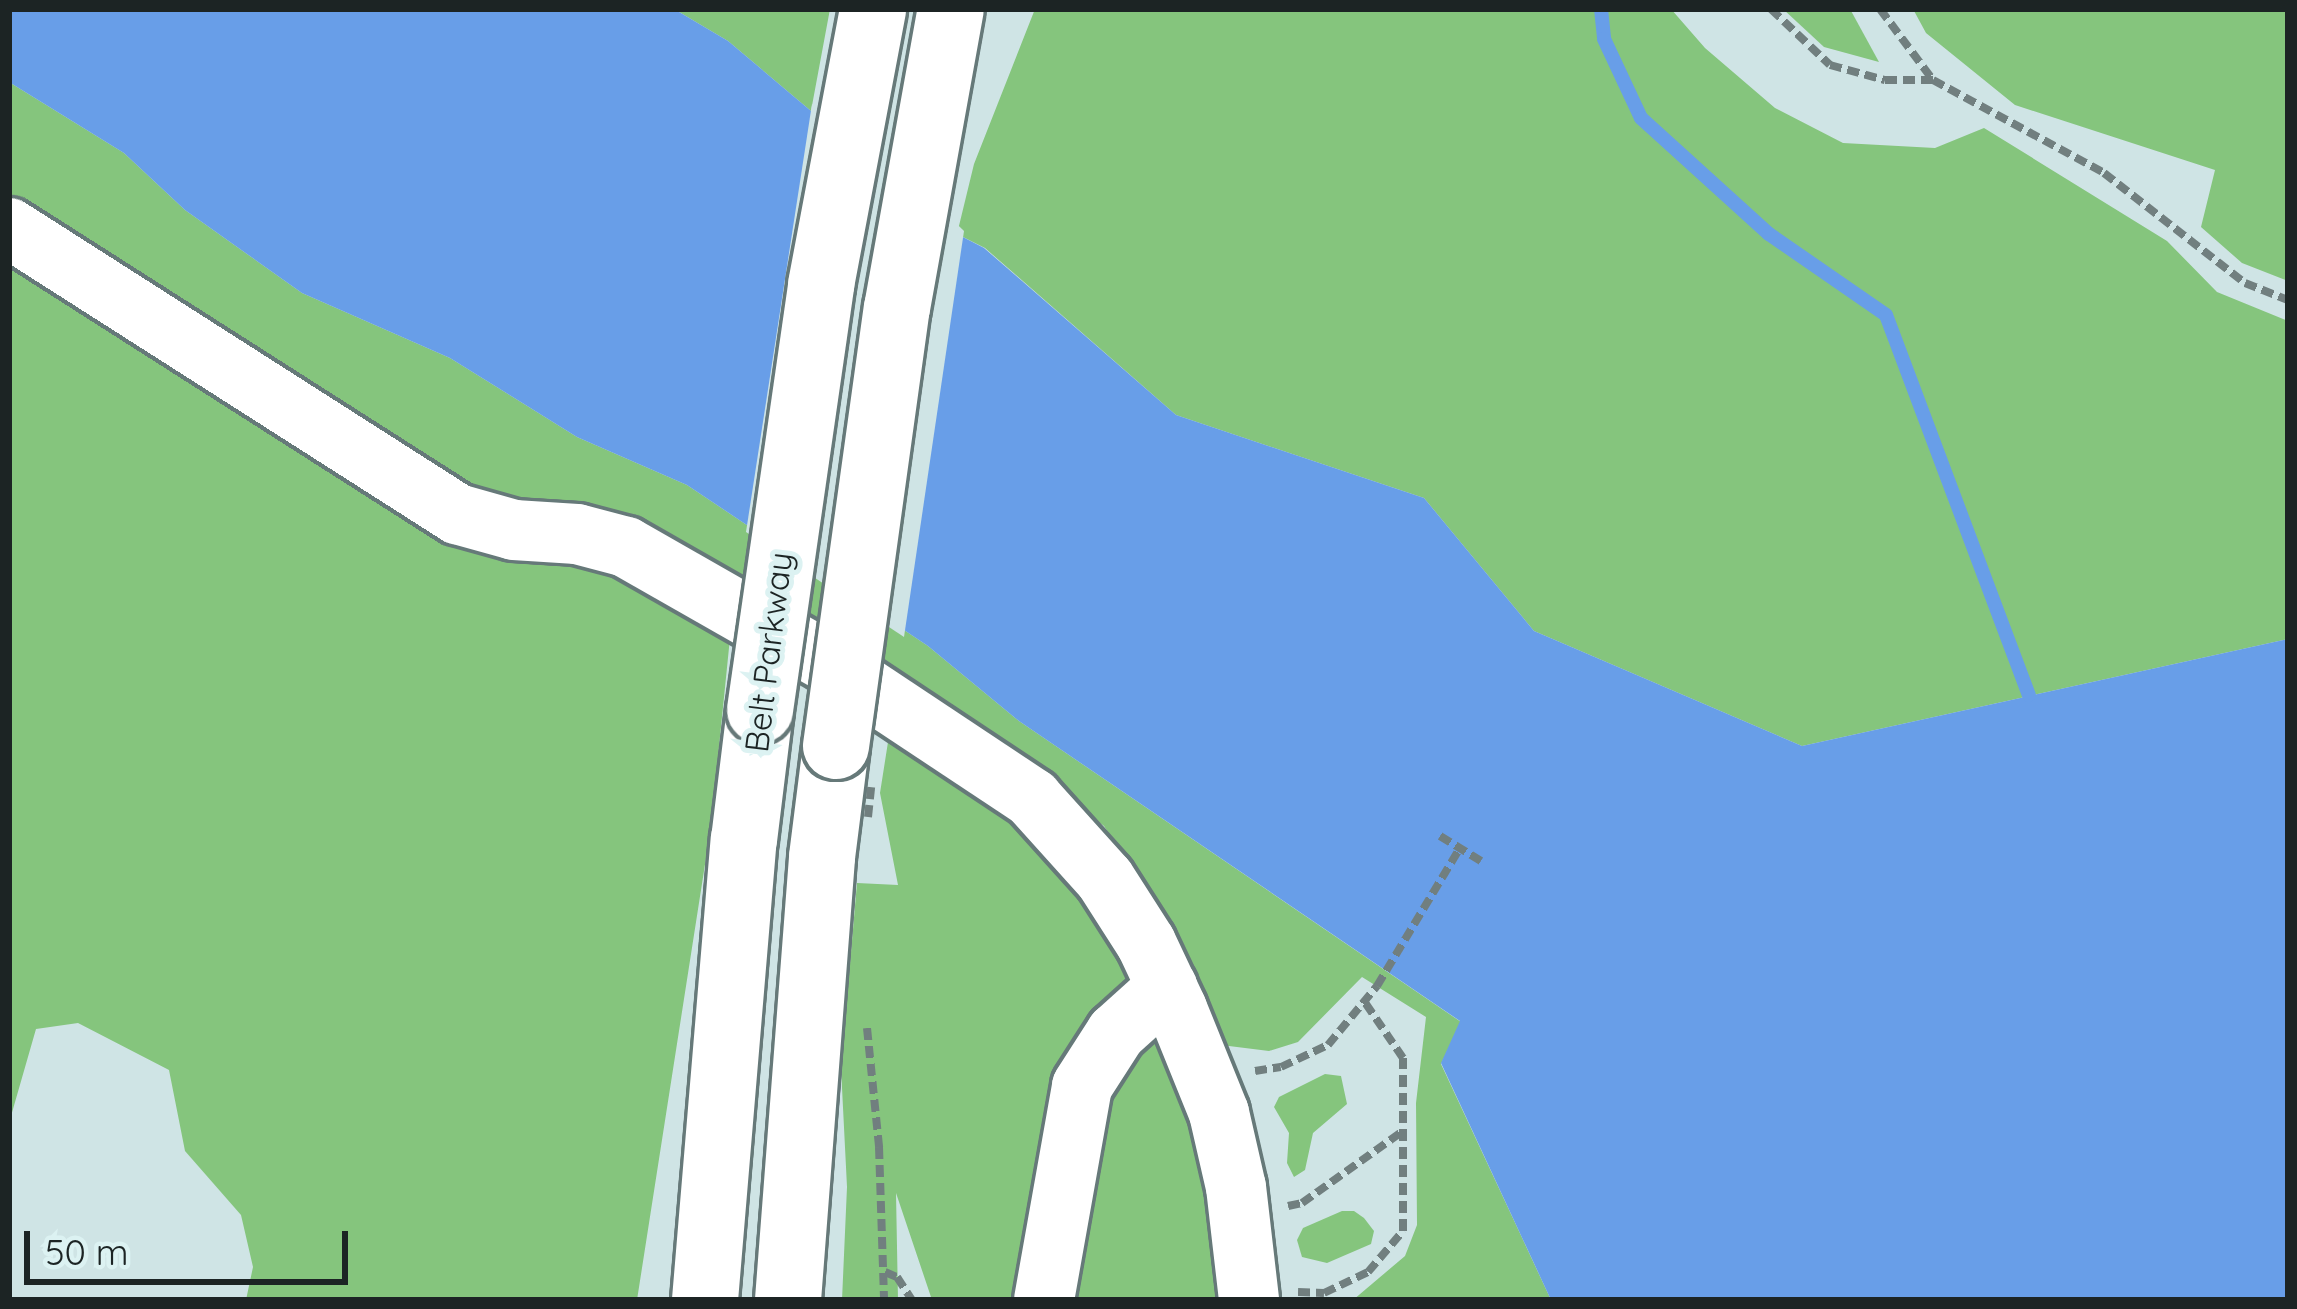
<!DOCTYPE html>
<html>
<head>
<meta charset="utf-8">
<style>
	body { margin:0 }
	#map { position:relative; width:2297px; height:1309px; overflow:hidden; background:#cfe4e5; font-family:Quicksand,sans-serif }
	div>[style] { position:absolute }
	.green>* { inset:0; background:#85c57d }
	.water>* { inset:0; background:#689ee8 }
	.pier>* { inset:0; background:#cfe4e5 }
	.stream>* { height:14px; margin:-7px; padding:0 7px; transform-origin:7px; border-radius:7px; background:#689ee8 }
	.path>* { height:8px; margin-top:-4px; transform-origin:0; background:repeating-linear-gradient(90deg,#717f7f 0 12px,transparent 0 18px) }
	.roads { filter:drop-shadow(3px 0 #667979) drop-shadow(-3px 0 #667979) drop-shadow(0 3px #667979) drop-shadow(0 -3px #667979) }
	.minor>* { height:60px; margin:-30px; padding:0 30px; transform-origin:30px; border-radius:30px; background:#fff }
	.highway>* { height:66px; margin:-33px; padding:0 33px; transform-origin:33px; border-radius:33px; background:#fff }
	.path-bridge>* { height:8px; margin-top:-4px; transform-origin:0; background:repeating-linear-gradient(90deg,#717f7f 0 12px,transparent 0 18px) }
	.bridges { filter:drop-shadow(3px 0 #667979) drop-shadow(-3px 0 #667979) drop-shadow(0 3px #667979) drop-shadow(0 -3px #667979) }
	.highway-bridge>* { height:66px; margin:-33px; padding:0 33px; transform-origin:33px; border-radius:33px; background:#fff }
	span { translate:-50% -50%; white-space:nowrap; text-align:center; line-height:1.15; -webkit-text-stroke:10px #dcf2f2; paint-order:stroke }
	.street-label { font-size:33px; color:#1c2424 }
	.frame { position:absolute; inset:0; border:12px solid #1c2424; pointer-events:none }
	.scale { position:absolute; left:24px; top:1231px; width:324px; height:54px; box-sizing:border-box; border:6px solid #1c2424; border-top:0; padding-left:15px; font-size:36px; line-height:42px; white-space:nowrap; color:#1c2424; -webkit-text-stroke:9px #dcf2f2; paint-order:stroke }
</style>
</head>
<body>
<div id="map">
	<div class="green">
		<div style="clip-path:polygon(674px 9px,830px 9px,811px 111px,728px 41px)"></div>
		<div style="clip-path:polygon(1035px 9px,1671px 9px,1705px 48px,1775px 108px,1843px 143px,1935px 148px,1984px 128px,2167px 241px,2217px 292px,2288px 321px,2288px 639px,1802px 746px,1534px 631px,1424px 498px,1176px 415px,985px 248px,957px 234px,974px 164px)"></div>
		<div style="clip-path:polygon(1783px 9px,1850px 9px,1879px 62px,1824px 47px)"></div>
		<div style="clip-path:polygon(1913px 9px,2288px 9px,2288px 281px,2242px 263px,2201px 227px,2215px 170px,2015px 105px,1926px 33px)"></div>
		<div style="clip-path:polygon(9px 82px,124px 153px,185px 210px,302px 293px,450px 358px,577px 437px,687px 485px,928px 646px,1019px 721px,1461px 1022px,1441px 1064px,1551px 1300px,1353px 1300px,1405px 1256px,1417px 1225px,1416px 1103px,1426px 1017px,1362px 977px,1298px 1042px,1269px 1051px,1221px 1045px,1179px 946px,1104px 826px,994px 742px,432px 467px,9px 201px)"></div>
		<div style="clip-path:polygon(9px 258px,269px 430px,509px 552px,626px 567px,731px 628px,711px 826px,637px 1300px,246px 1300px,253px 1267px,241px 1215px,185px 1151px,169px 1070px,78px 1023px,36px 1029px,9px 1123px)"></div>
		<div style="clip-path:polygon(891px 723px,1019px 812px,1149px 968px,1034px 1300px,932px 1300px,896px 1193px,898px 1300px,842px 1300px,847px 1187px,841px 1068px,857px 883px,898px 885px,880px 793px)"></div>
		<div style="clip-path:polygon(1163px 1038px,1195px 1092px,1225px 1300px,1066px 1300px,1105px 1081px,1131px 1047px)"></div>
		<div style="clip-path:polygon(1325px 1074px,1341px 1076px,1347px 1104px,1313px 1133px,1305px 1170px,1294px 1177px,1287px 1163px,1289px 1133px,1274px 1107px,1279px 1097px)"></div>
		<div style="clip-path:polygon(1342px 1211px,1354px 1211px,1364px 1218px,1374px 1231px,1371px 1244px,1327px 1263px,1302px 1257px,1297px 1240px,1303px 1228px)"></div>
	</div>
	<div class="water">
		<div style="clip-path:polygon(9px 9px,674px 9px,728px 41px,957px 234px,984px 248px,1176px 415px,1424px 498px,1534px 631px,1802px 746px,2288px 639px,2288px 1300px,1551px 1300px,1441px 1063px,1460px 1021px,1019px 721px,928px 646px,687px 485px,577px 437px,450px 358px,302px 293px,185px 210px,124px 153px,9px 82px)"></div>
	</div>
	<div class="pier">
		<div style="clip-path:polygon(812px 104px,924px 192px,964px 231px,904px 637px,746px 532px)"></div>
	</div>
	<div class="stream">
		<div style="left:1601px;top:9px;width:30px;rotate:84deg"></div>
		<div style="left:1604px;top:39px;width:87px;rotate:64.9deg"></div>
		<div style="left:1641px;top:118px;width:173px;rotate:42.2deg"></div>
		<div style="left:1769px;top:234px;width:142px;rotate:34.7deg"></div>
		<div style="left:1886px;top:315px;width:406px;rotate:69.4deg"></div>
	</div>
	<div class="path">
		<div style="left:1771px;top:9px;width:81px;rotate:43.5deg"></div>
		<div style="left:1830px;top:65px;width:57px;rotate:15.3deg"></div>
		<div style="left:1885px;top:80px;width:48px"></div>
		<div style="left:1880px;top:9px;width:89px;rotate:53.3deg"></div>
		<div style="left:1933px;top:80px;width:195px;rotate:28.5deg"></div>
		<div style="left:2104px;top:173px;width:179px;rotate:38deg"></div>
		<div style="left:2245px;top:283px;width:46px;rotate:21.6deg"></div>
		<div style="left:1440px;top:836px;width:48px;rotate:31.4deg"></div>
		<div style="left:867px;top:1028px;width:120px;rotate:84.2deg"></div>
		<div style="left:879px;top:1147px;width:153px;rotate:88.1deg"></div>
		<div style="left:1255px;top:1071px;width:26px;rotate:-9deg"></div>
		<div style="left:1281px;top:1067px;width:52px;rotate:-25.1deg"></div>
		<div style="left:1328px;top:1045px;width:77px;rotate:-50.3deg"></div>
		<div style="left:1377px;top:986px;width:161px;rotate:-59deg"></div>
		<div style="left:1288px;top:1206px;width:14px;rotate:-12deg"></div>
		<div style="left:1302px;top:1203px;width:124px;rotate:-35.5deg"></div>
		<div style="left:885px;top:1272px;width:13px;rotate:23deg"></div>
		<div style="left:897px;top:1277px;width:27px;rotate:57deg"></div>
		<div style="left:1298px;top:1292px;width:26px;rotate:2deg"></div>
		<div style="left:1324px;top:1293px;width:49px;rotate:-25.5deg"></div>
		<div style="left:1368px;top:1272px;width:54px;rotate:-49.5deg"></div>
		<div style="left:1403px;top:1231px;width:173px;rotate:-90deg"></div>
		<div style="left:1403px;top:1058px;width:69px;rotate:-124.4deg"></div>
	</div>
	<div class="roads">
		<div class="minor">
			<div style="left:9px;top:228px;width:532px;rotate:32.55deg"></div>
			<div style="left:457px;top:514px;width:59px;rotate:15.7deg"></div>
			<div style="left:514px;top:530px;width:63px;rotate:3.6deg"></div>
			<div style="left:577px;top:534px;width:51px;rotate:14.9deg"></div>
			<div style="left:626px;top:547px;width:234px;rotate:29.7deg"></div>
			<div style="left:829px;top:663px;width:244px;rotate:33.6deg"></div>
			<div style="left:1032px;top:798px;width:109px;rotate:48deg"></div>
			<div style="left:1105px;top:879px;width:76px;rotate:57.4deg"></div>
			<div style="left:1146px;top:943px;width:73px;rotate:64.8deg"></div>
			<div style="left:1177px;top:1009px;width:112px;rotate:68deg"></div>
			<div style="left:1219px;top:1113px;width:76px;rotate:77.1deg"></div>
			<div style="left:1236px;top:1187px;width:114px;rotate:83.4deg"></div>
			<div style="left:1044px;top:1300px;width:217px;rotate:-79.9deg"></div>
			<div style="left:1082px;top:1086px;width:63px;rotate:-57.3deg"></div>
			<div style="left:1116px;top:1033px;width:69px;rotate:-42deg"></div>
		</div>
		<div class="highway">
			<div style="left:705px;top:1300px;width:462px;rotate:-85.2deg"></div>
			<div style="left:744px;top:840px;width:131px;rotate:-83deg"></div>
			<div style="left:788px;top:1300px;width:444px;rotate:-85.6deg"></div>
			<div style="left:822px;top:857px;width:112px;rotate:-82.8deg"></div>
		</div>
	</div>
	<div class="path-bridge">
		<div style="left:868px;top:817px;width:36px;rotate:-84deg"></div>
	</div>
	<div class="bridges">
		<div class="highway-bridge">
			<div style="left:760px;top:710px;width:429px;rotate:-81.8deg"></div>
			<div style="left:821px;top:285px;width:281px;rotate:-79.3deg"></div>
			<div style="left:836px;top:746px;width:442px;rotate:-82.1deg"></div>
			<div style="left:897px;top:308px;width:304px;rotate:-79.8deg"></div>
		</div>
	</div>
	<div class="street-label">
		<span style="left:768px;top:652px;rotate:-83deg">Belt Parkway</span>
	</div>
	<div class="frame"></div>
	<div class="scale">50 m</div>
</div>
</body>
</html>
